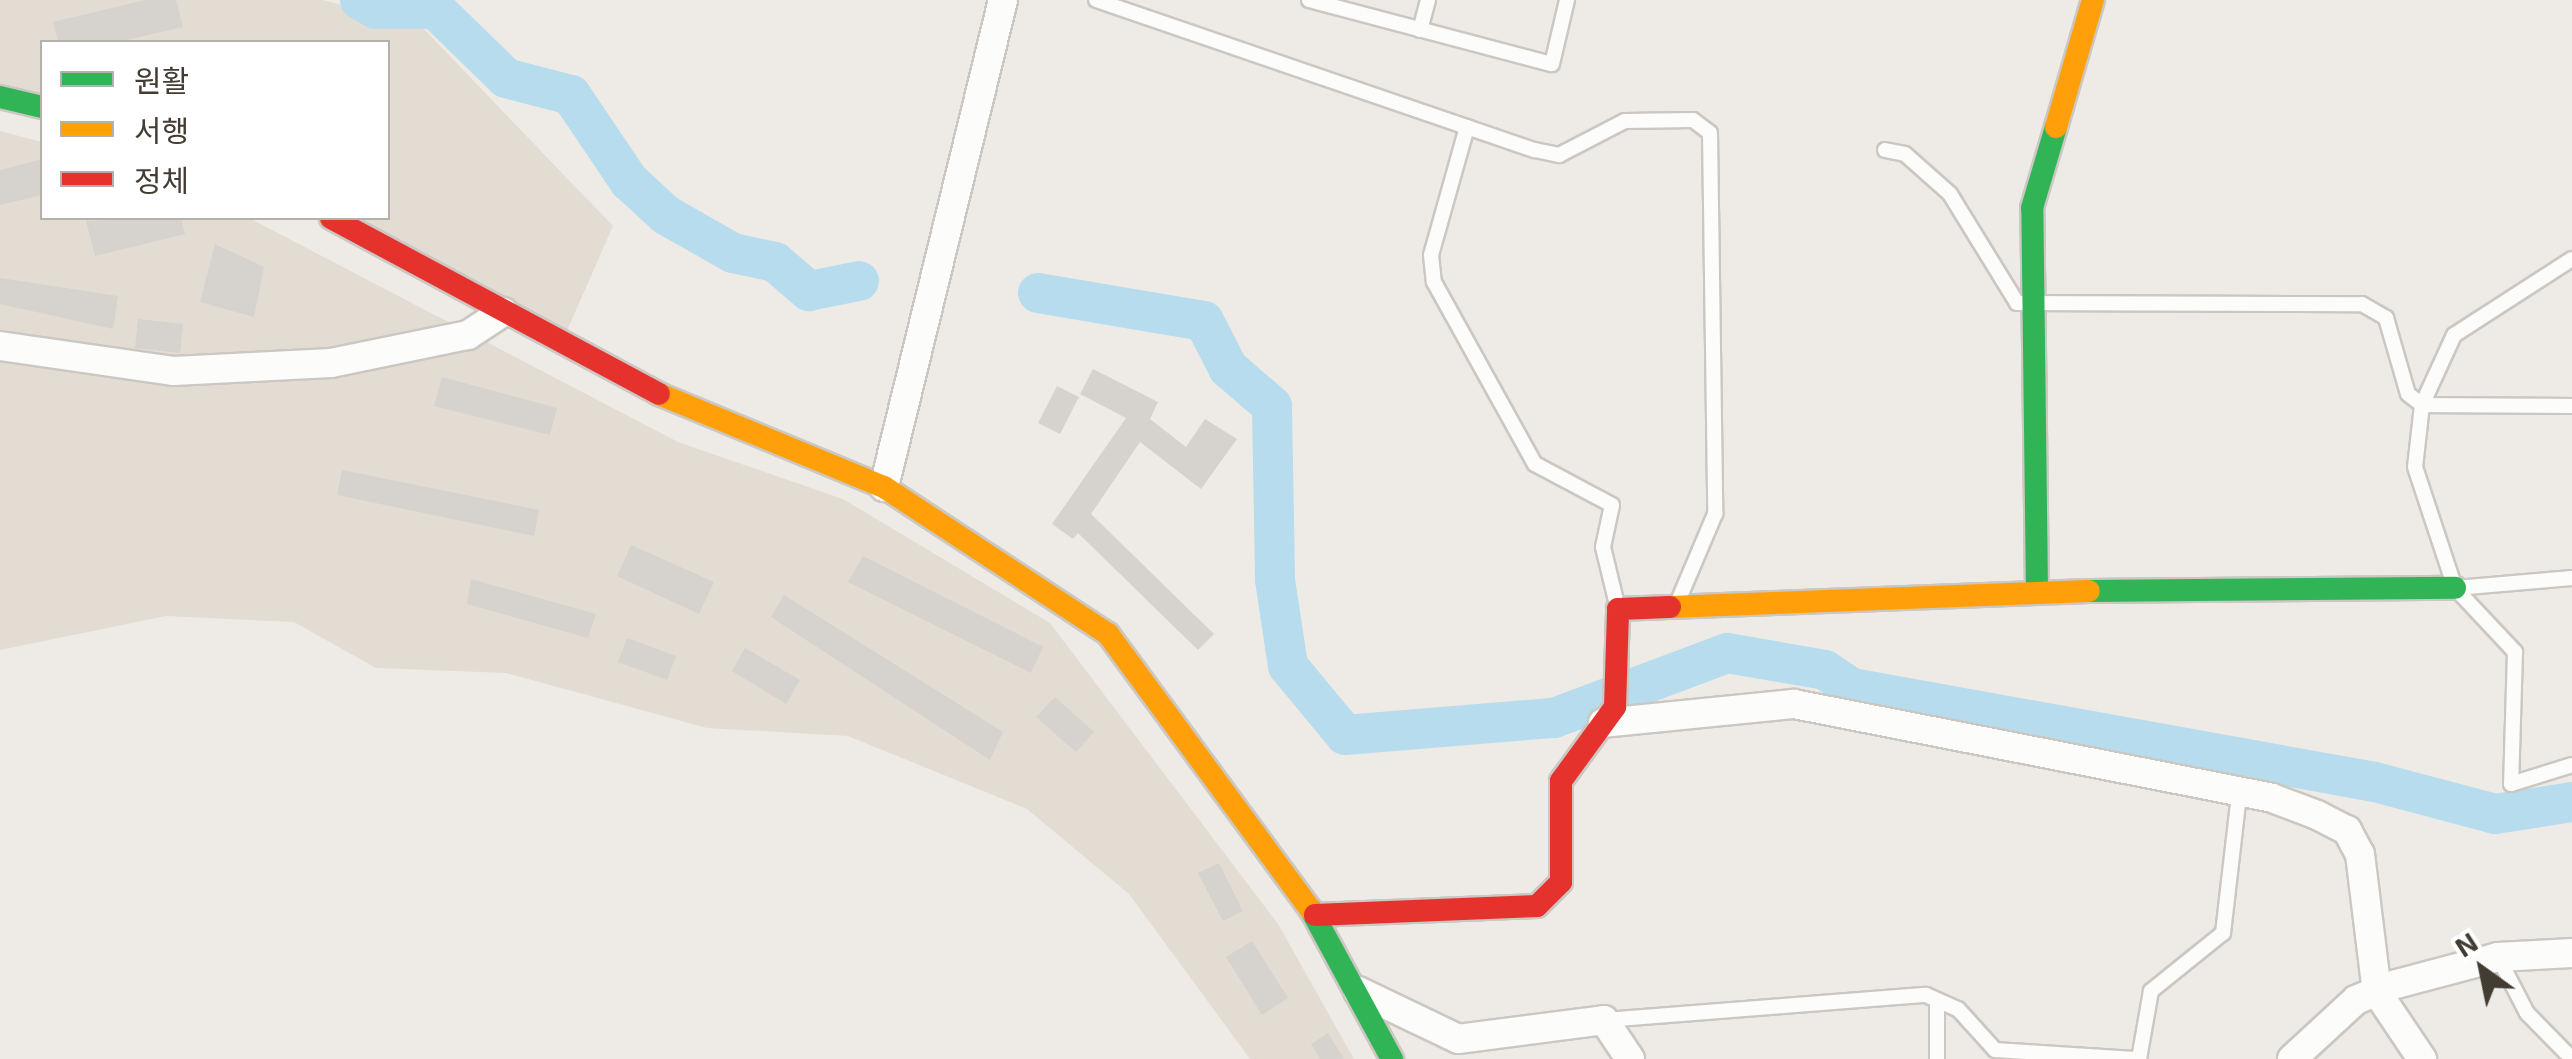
<!DOCTYPE html>
<html>
<head>
<meta charset="utf-8">
<style>
	body { margin:0 }
	#map { position:relative; width:2572px; height:1059px; overflow:hidden; background:#eeebe6; font-family:"Exo 2","Noto Sans KR",sans-serif }
	div>[style] { position:absolute }
	.residential>* { inset:0; background:#e3dcd3 }
	.river>* { height:40px; margin:-20px; padding:0 20px; transform-origin:20px; border-radius:20px; background:#b6dced }
	.building>* { inset:0; background:#d6d2cd }
	.roads { filter:drop-shadow(2px 0 #cbc7c2) drop-shadow(-2px 0 #cbc7c2) drop-shadow(0 2px #cbc7c2) drop-shadow(0 -2px #cbc7c2) }
	.lane>* { height:14px; margin:-7px; padding:0 7px; transform-origin:7px; border-radius:7px; background:#fcfcfb }
	.street>* { height:28px; margin:-14px; padding:0 14px; transform-origin:14px; border-radius:14px; background:#fcfcfb }
	.fast>* { height:22px; margin:-11px; padding:0 11px; transform-origin:11px; border-radius:11px; background:#30b455 }
	.slow>* { height:22px; margin:-11px; padding:0 11px; transform-origin:11px; border-radius:11px; background:#ff9f0a }
	.jam>* { height:22px; margin:-11px; padding:0 11px; transform-origin:11px; border-radius:11px; background:#e5322d }
	span { translate:-50% -50%; white-space:nowrap; text-align:center; line-height:1.15; -webkit-text-stroke:8px #fff; paint-order:stroke }
	.legend { position:absolute; left:40px; top:40px; width:350px; height:180px; box-sizing:border-box; background:#fff; border:2px solid #b4b1ad; margin:0; padding:12px 18px; list-style:none; font-size:30px; color:#433c33 }
	.legend li { display:flex; align-items:center; gap:20px; height:50px }
	.legend b { width:50px; border:2px solid #b4b1ad }
	.north { position:absolute; left:2432px; top:919px; width:100px; height:100px; -webkit-text-stroke:8px #fff; paint-order:stroke; rotate:327deg; font-size:28px; font-weight:700; line-height:40px; text-align:center; color:#433c33 }
	.north::after { content:''; display:block; margin:auto; width:35px; height:45px; background:#433c33; clip-path:polygon(50% 0,100% 100%,50% 72%,0 100%) }
</style>
</head>
<body>
<div id="map">
	<div class="residential">
		<div style="clip-path:polygon(0 0,323px 0,421px 26px,613px 226px,566px 333px,358px 218px,388px 218px,388px 42px,42px 42px,42px 95px,0 85px)"></div>
		<div style="clip-path:polygon(0 131px,42px 142px,42px 218px,249px 218px,678px 442px,843px 499px,1050px 623px,1278px 924px,1354px 1059px,1250px 1059px,1129px 894px,1027px 809px,848px 736px,707px 728px,506px 673px,376px 668px,294px 622px,166px 616px,0 650px)"></div>
	</div>
	<div class="river">
		<div style="left:360px;top:0;width:18px;rotate:29deg"></div>
		<div style="left:376px;top:9px;width:59px"></div>
		<div style="left:435px;top:9px;width:99px;rotate:44.2deg"></div>
		<div style="left:506px;top:78px;width:67px;rotate:14.7deg"></div>
		<div style="left:571px;top:95px;width:104px;rotate:56deg"></div>
		<div style="left:629px;top:181px;width:50px;rotate:42.6deg"></div>
		<div style="left:666px;top:215px;width:77px;rotate:29.6deg"></div>
		<div style="left:733px;top:253px;width:43px;rotate:12.1deg"></div>
		<div style="left:775px;top:262px;width:45px;rotate:40.5deg"></div>
		<div style="left:809px;top:291px;width:51px;rotate:-11.3deg"></div>
		<div style="left:1038px;top:293px;width:168px;rotate:9.6deg"></div>
		<div style="left:1204px;top:321px;width:53px;rotate:62.9deg"></div>
		<div style="left:1228px;top:368px;width:58px;rotate:40.8deg"></div>
		<div style="left:1272px;top:406px;width:174px;rotate:89deg"></div>
		<div style="left:1275px;top:580px;width:87px;rotate:81.4deg"></div>
		<div style="left:1288px;top:666px;width:89px;rotate:50.4deg"></div>
		<div style="left:1345px;top:735px;width:210px;rotate:-4.7deg"></div>
		<div style="left:1554px;top:718px;width:185px;rotate:-20.6deg"></div>
		<div style="left:1727px;top:653px;width:99px;rotate:9.8deg"></div>
		<div style="left:1825px;top:670px;width:32px;rotate:34deg"></div>
		<div style="left:1852px;top:688px;width:531px;rotate:10.19deg"></div>
		<div style="left:2375px;top:782px;width:124px;rotate:14.9deg"></div>
		<div style="left:2495px;top:814px;width:78px;rotate:-8.9deg"></div>
	</div>
	<div class="building">
		<div style="clip-path:polygon(145px 0,176px 0,183px 27px,118px 42px,58px 42px,53px 22px)"></div>
		<div style="clip-path:polygon(42px 159px,42px 195px,0 205px,0 170px)"></div>
		<div style="clip-path:polygon(181px 218px,185px 234px,95px 256px,86px 221px)"></div>
		<div style="clip-path:polygon(215px 244px,264px 267px,254px 317px,200px 302px)"></div>
		<div style="clip-path:polygon(0 278px,118px 296px,113px 329px,0 304px)"></div>
		<div style="clip-path:polygon(138px 319px,183px 324px,180px 353px,135px 348px)"></div>
		<div style="clip-path:polygon(1093px 369px,1158px 402px,1150px 419px,1186px 447px,1205px 419px,1237px 439px,1201px 489px,1140px 442px,1091px 514px,1214px 634px,1198px 650px,1078px 533px,1073px 539px,1052px 524px,1126px 418px,1080px 394px)"></div>
		<div style="clip-path:polygon(442px 377px,557px 408px,550px 435px,434px 406px)"></div>
		<div style="clip-path:polygon(1057px 386px,1079px 397px,1060px 434px,1038px 423px)"></div>
		<div style="clip-path:polygon(342px 470px,539px 510px,534px 536px,337px 495px)"></div>
		<div style="clip-path:polygon(631px 545px,714px 582px,699px 614px,617px 576px)"></div>
		<div style="clip-path:polygon(863px 556px,1043px 647px,1031px 673px,848px 582px)"></div>
		<div style="clip-path:polygon(471px 579px,596px 614px,588px 638px,467px 604px)"></div>
		<div style="clip-path:polygon(784px 595px,1003px 732px,990px 760px,771px 617px)"></div>
		<div style="clip-path:polygon(627px 638px,676px 656px,667px 680px,618px 662px)"></div>
		<div style="clip-path:polygon(745px 648px,800px 680px,786px 704px,732px 671px)"></div>
		<div style="clip-path:polygon(1055px 697px,1094px 732px,1076px 752px,1036px 717px)"></div>
		<div style="clip-path:polygon(1219px 863px,1243px 911px,1223px 921px,1198px 873px)"></div>
		<div style="clip-path:polygon(1252px 941px,1288px 998px,1262px 1015px,1226px 957px)"></div>
		<div style="clip-path:polygon(1328px 1033px,1344px 1059px,1320px 1059px,1311px 1044px)"></div>
	</div>
	<div class="roads">
		<div class="lane">
			<div style="left:1096px;top:0;width:464px;rotate:18.9deg"></div>
			<div style="left:1535px;top:150px;width:25px;rotate:12deg"></div>
			<div style="left:1559px;top:155px;width:74px;rotate:-27.3deg"></div>
			<div style="left:1625px;top:121px;width:68px;rotate:-0.8deg"></div>
			<div style="left:1693px;top:120px;width:21px;rotate:37deg"></div>
			<div style="left:1710px;top:133px;width:381px;rotate:89.2deg"></div>
			<div style="left:1715px;top:514px;width:95px;rotate:113deg"></div>
			<div style="left:1309px;top:0;width:251px;rotate:14.8deg"></div>
			<div style="left:1552px;top:64px;width:66px;rotate:-76.8deg"></div>
			<div style="left:1420px;top:30px;width:31px;rotate:-75deg"></div>
			<div style="left:1467px;top:127px;width:133px;rotate:105.7deg"></div>
			<div style="left:1431px;top:255px;width:27px;rotate:84deg"></div>
			<div style="left:1434px;top:282px;width:208px;rotate:61deg"></div>
			<div style="left:1535px;top:464px;width:87px;rotate:28deg"></div>
			<div style="left:1612px;top:505px;width:43px;rotate:102.1deg"></div>
			<div style="left:1603px;top:547px;width:64px;rotate:76.4deg"></div>
			<div style="left:1885px;top:150px;width:20px;rotate:11deg"></div>
			<div style="left:1905px;top:154px;width:60px;rotate:41.6deg"></div>
			<div style="left:1950px;top:194px;width:128px;rotate:58.4deg"></div>
			<div style="left:2017px;top:303px;width:345px;rotate:0.2deg"></div>
			<div style="left:2362px;top:304px;width:28px;rotate:30deg"></div>
			<div style="left:2386px;top:318px;width:79px;rotate:73.9deg"></div>
			<div style="left:2408px;top:394px;width:18px;rotate:38deg"></div>
			<div style="left:2422px;top:405px;width:150px;rotate:0.4deg"></div>
			<div style="left:2572px;top:259px;width:140px;rotate:147.2deg"></div>
			<div style="left:2454px;top:335px;width:77px;rotate:114.6deg"></div>
			<div style="left:2422px;top:405px;width:62px;rotate:96.4deg"></div>
			<div style="left:2415px;top:467px;width:127px;rotate:71.7deg"></div>
			<div style="left:2455px;top:588px;width:88px;rotate:46.8deg"></div>
			<div style="left:2515px;top:652px;width:132px;rotate:91.7deg"></div>
			<div style="left:2511px;top:784px;width:64px;rotate:-17.3deg"></div>
			<div style="left:2456px;top:588px;width:116px;rotate:-4.9deg"></div>
			<div style="left:2498px;top:957px;width:63px;rotate:62.6deg"></div>
			<div style="left:2527px;top:1013px;width:64px;rotate:45.6deg"></div>
			<div style="left:1937px;top:1000px;width:59px;rotate:90deg"></div>
			<div style="left:1605px;top:1020px;width:322px;rotate:-4.5deg"></div>
			<div style="left:1926px;top:995px;width:35px;rotate:24deg"></div>
			<div style="left:1958px;top:1009px;width:55px;rotate:47.9deg"></div>
			<div style="left:1995px;top:1050px;width:140px;rotate:3.7deg"></div>
			<div style="left:2139px;top:1059px;width:69px;rotate:-80deg"></div>
			<div style="left:2151px;top:991px;width:92px;rotate:-38.9deg"></div>
			<div style="left:2223px;top:933px;width:140px;rotate:-83.4deg"></div>
		</div>
		<div class="street">
			<div style="left:0;top:346px;width:176px;rotate:8.2deg"></div>
			<div style="left:174px;top:371px;width:157px;rotate:-2.9deg"></div>
			<div style="left:331px;top:363px;width:140px;rotate:-11.6deg"></div>
			<div style="left:468px;top:335px;width:42px;rotate:-33.3deg"></div>
			<div style="left:884px;top:487px;width:501px;rotate:-76.27deg"></div>
			<div style="left:1603px;top:723px;width:192px;rotate:-5.7deg"></div>
			<div style="left:1794px;top:704px;width:487px;rotate:11.1deg"></div>
			<div style="left:2272px;top:798px;width:48px;rotate:20.7deg"></div>
			<div style="left:2317px;top:815px;width:34px;rotate:27deg"></div>
			<div style="left:2347px;top:830px;width:27px;rotate:62deg"></div>
			<div style="left:2360px;top:854px;width:139px;rotate:83deg"></div>
			<div style="left:2377px;top:992px;width:81px;rotate:56.1deg"></div>
			<div style="left:1358px;top:991px;width:111px;rotate:25.6deg"></div>
			<div style="left:1458px;top:1039px;width:147px;rotate:-7.4deg"></div>
			<div style="left:1604px;top:1020px;width:47px;rotate:56.3deg"></div>
			<div style="left:2292px;top:1059px;width:87px;rotate:-42.7deg"></div>
			<div style="left:2356px;top:1000px;width:36px;rotate:-23deg"></div>
			<div style="left:2389px;top:986px;width:113px;rotate:-14.9deg"></div>
			<div style="left:2498px;top:957px;width:74px;rotate:-3.1deg"></div>
		</div>
		<div class="fast">
			<div style="left:0;top:97px;width:43px;rotate:13.4deg"></div>
			<div style="left:2037px;top:591px;width:383px;rotate:-90.7deg"></div>
			<div style="left:2032px;top:208px;width:84px;rotate:-73.5deg"></div>
			<div style="left:2089px;top:591px;width:366px;rotate:-0.5deg"></div>
			<div style="left:1311px;top:910px;width:170px;rotate:61.5deg"></div>
		</div>
		<div class="slow">
			<div style="left:2056px;top:127px;width:132px;rotate:-73.8deg"></div>
			<div style="left:659px;top:394px;width:243px;rotate:22.5deg"></div>
			<div style="left:884px;top:487px;width:268px;rotate:33.3deg"></div>
			<div style="left:1108px;top:634px;width:343px;rotate:53.7deg"></div>
			<div style="left:1670px;top:607px;width:419px;rotate:-2.2deg"></div>
		</div>
		<div class="jam">
			<div style="left:331px;top:218px;width:372px;rotate:28.2deg"></div>
			<div style="left:1315px;top:915px;width:222px;rotate:-2.3deg"></div>
			<div style="left:1537px;top:906px;width:34px;rotate:-45deg"></div>
			<div style="left:1561px;top:882px;width:101px;rotate:-90deg"></div>
			<div style="left:1561px;top:781px;width:92px;rotate:-53.9deg"></div>
			<div style="left:1615px;top:707px;width:98px;rotate:-88.2deg"></div>
			<div style="left:1618px;top:609px;width:52px;rotate:-2.2deg"></div>
		</div>
	</div>
	<ul class="legend">
	<li><b style="height:12px;background:#30b455"></b>원활</li>
	<li><b style="height:12px;background:#ff9f0a"></b>서행</li>
	<li><b style="height:12px;background:#e5322d"></b>정체</li>
	</ul>
	<div class="north">N</div>
</div>
</body>
</html>
